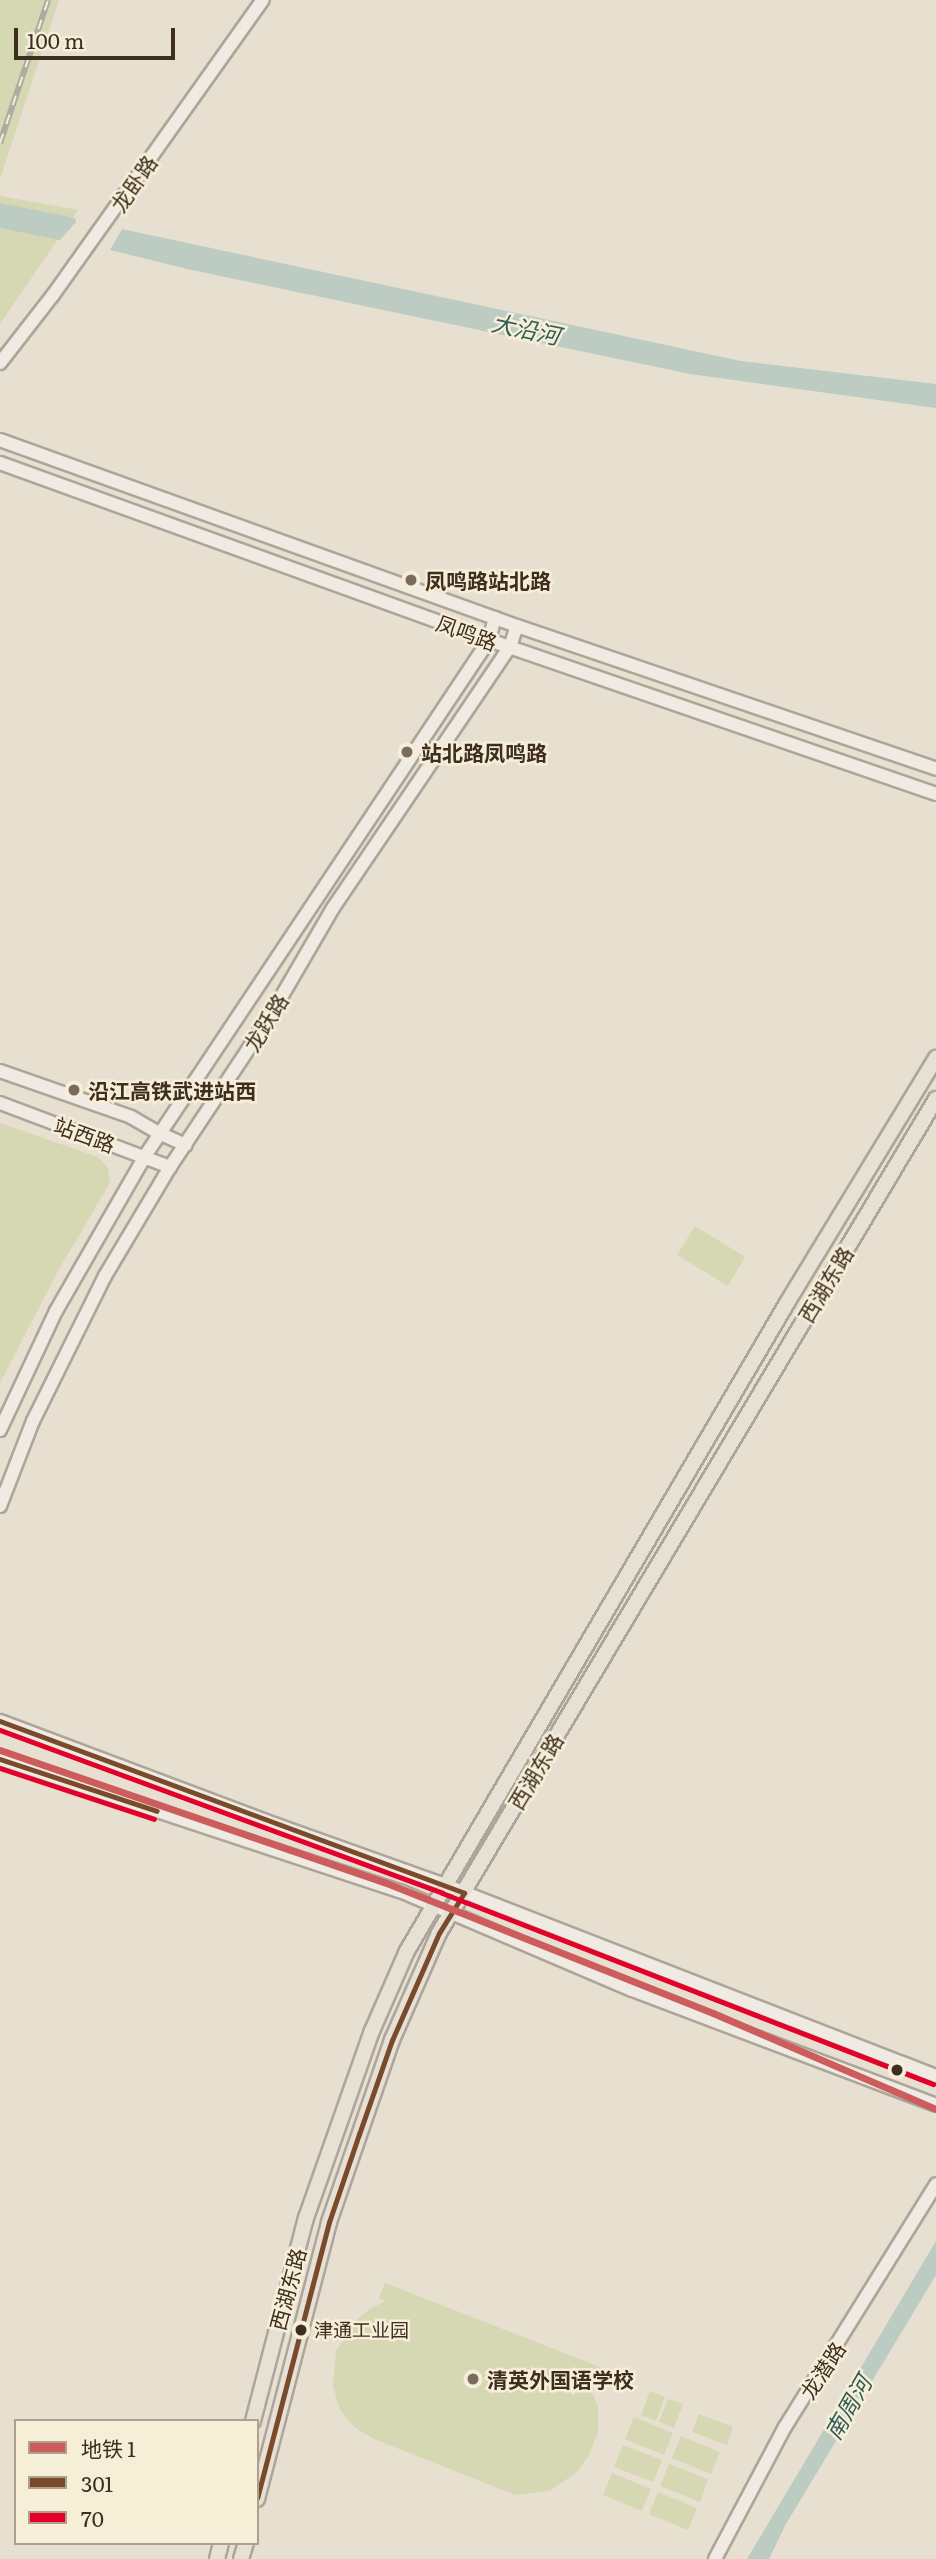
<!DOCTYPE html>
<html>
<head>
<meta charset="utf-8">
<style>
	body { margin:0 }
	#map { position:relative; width:936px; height:2559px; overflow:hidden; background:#e7e0d1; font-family:Literata,"Noto Sans SC",serif }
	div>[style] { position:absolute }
	.green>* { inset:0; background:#d6d7b3 }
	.water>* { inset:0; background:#bcccc2 }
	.roads { filter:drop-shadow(2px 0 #ada599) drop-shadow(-2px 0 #ada599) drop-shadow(0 2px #ada599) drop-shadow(0 -2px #ada599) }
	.tertiary>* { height:12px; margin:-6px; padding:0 6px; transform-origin:6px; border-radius:6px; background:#efebe3 }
	.secondary>* { height:12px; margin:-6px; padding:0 6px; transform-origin:6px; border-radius:6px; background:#efebe3 }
	.primary>* { height:14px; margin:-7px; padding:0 7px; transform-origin:7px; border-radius:7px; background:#e6e1d4 }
	.rail>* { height:6px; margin-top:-3px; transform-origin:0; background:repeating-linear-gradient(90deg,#f7eed8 0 10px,#afaaa2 0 20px); box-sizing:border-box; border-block:2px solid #afaaa2 }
	.bus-1>* { height:5px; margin:-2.5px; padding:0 2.5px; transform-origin:2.5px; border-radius:2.5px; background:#7a4b2a }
	.bus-2>* { height:5px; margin:-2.5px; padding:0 2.5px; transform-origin:2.5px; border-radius:2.5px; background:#e4002b }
	.metro-1>* { height:7px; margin:-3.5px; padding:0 3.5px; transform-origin:3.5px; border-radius:3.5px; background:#cd5c5c }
	.dots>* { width:19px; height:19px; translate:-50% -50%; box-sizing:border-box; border:4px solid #f7eed8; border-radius:50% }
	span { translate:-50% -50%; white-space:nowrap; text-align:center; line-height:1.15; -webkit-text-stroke:5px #f7eed8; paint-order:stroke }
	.bus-label { font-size:19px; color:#3d2e20 }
	.left { translate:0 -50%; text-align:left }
	.street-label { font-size:21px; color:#3d2e20 }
	.poi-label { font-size:21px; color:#3d2e20; font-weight:700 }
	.water-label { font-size:23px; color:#2f5d5a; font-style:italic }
	.legend { position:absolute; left:14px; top:2419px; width:245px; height:126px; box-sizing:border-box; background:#f7eed8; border:2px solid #ada18e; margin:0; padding:9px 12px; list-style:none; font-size:21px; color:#3d2e20 }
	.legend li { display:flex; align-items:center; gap:14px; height:35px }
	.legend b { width:35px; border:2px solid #ada18e }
	.scale { position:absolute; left:14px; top:28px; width:161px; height:32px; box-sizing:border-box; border:4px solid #3d2e20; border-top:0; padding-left:9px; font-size:21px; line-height:24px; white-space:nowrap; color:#3d2e20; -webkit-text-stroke:5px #f7eed8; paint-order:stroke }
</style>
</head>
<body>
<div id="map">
	<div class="green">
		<div style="clip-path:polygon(0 0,59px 0,0 179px)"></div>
		<div style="clip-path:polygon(0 196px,78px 210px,0 324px)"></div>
		<div style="clip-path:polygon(0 1123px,98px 1157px,108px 1168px,110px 1183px,58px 1271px,0 1383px)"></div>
		<div style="clip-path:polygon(695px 1226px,745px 1257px,728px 1286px,677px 1255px)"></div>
		<div style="clip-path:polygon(385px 2283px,605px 2369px,600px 2385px,587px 2380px,598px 2407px,598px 2432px,589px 2455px,577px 2472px,550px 2491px,515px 2495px,374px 2439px,354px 2427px,340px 2410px,333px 2386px,336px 2351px,355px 2321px,371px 2308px,386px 2301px,379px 2298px)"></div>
		<div style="clip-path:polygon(650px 2391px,665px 2397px,656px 2421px,641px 2415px)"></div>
		<div style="clip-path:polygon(668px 2399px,683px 2404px,674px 2428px,659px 2422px)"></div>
		<div style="clip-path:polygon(699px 2414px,733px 2427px,727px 2445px,692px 2432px)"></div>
		<div style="clip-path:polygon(634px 2417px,673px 2433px,664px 2455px,625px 2439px)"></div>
		<div style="clip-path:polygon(681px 2436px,720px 2452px,711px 2474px,672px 2458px)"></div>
		<div style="clip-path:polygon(623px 2445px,662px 2460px,653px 2482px,614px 2467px)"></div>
		<div style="clip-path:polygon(669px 2464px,708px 2479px,700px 2502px,660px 2486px)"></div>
		<div style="clip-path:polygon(612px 2473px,651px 2489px,642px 2511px,603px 2495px)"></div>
		<div style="clip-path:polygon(658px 2492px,697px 2508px,688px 2530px,649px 2514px)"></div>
	</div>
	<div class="water">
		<div style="clip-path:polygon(0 203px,75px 218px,76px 222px,60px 240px,0 228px)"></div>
		<div style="clip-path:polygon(122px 229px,741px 361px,936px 384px,936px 408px,690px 374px,187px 269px,110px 250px)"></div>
		<div style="clip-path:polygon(936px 2241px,936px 2275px,786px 2524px,769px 2559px,747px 2559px)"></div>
	</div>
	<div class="roads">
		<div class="tertiary">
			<div style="left:0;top:363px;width:86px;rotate:-52.1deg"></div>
			<div style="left:53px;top:295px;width:362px;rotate:-54.6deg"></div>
			<div style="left:0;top:440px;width:549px;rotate:19.79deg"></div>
			<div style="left:517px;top:626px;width:443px;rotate:18.8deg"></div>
			<div style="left:0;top:463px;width:520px;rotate:19.9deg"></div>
			<div style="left:489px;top:640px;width:473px;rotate:19deg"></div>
			<div style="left:0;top:1071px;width:139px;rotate:19.3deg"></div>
			<div style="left:131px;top:1117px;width:34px;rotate:30deg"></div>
			<div style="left:161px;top:1134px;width:27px;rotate:24deg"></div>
			<div style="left:0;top:1103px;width:182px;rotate:20.6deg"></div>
			<div style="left:0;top:1430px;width:132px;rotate:-64.8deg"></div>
			<div style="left:56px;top:1311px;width:179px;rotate:-60.1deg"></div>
			<div style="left:145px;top:1156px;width:620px;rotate:-56.31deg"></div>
			<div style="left:489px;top:640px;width:23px;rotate:-75deg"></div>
			<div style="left:0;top:1506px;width:91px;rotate:-68.8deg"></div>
			<div style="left:33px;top:1421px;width:162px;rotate:-63.6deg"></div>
			<div style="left:105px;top:1276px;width:127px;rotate:-59.2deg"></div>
			<div style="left:170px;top:1167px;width:179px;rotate:-56.4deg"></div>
			<div style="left:269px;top:1018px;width:127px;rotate:-59.8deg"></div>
			<div style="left:333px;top:908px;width:315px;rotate:-55.9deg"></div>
			<div style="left:510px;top:647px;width:22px;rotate:-72deg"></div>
			<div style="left:715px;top:2559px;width:149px;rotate:-62.1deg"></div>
			<div style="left:785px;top:2427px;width:286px;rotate:-58.1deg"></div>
		</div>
		<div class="secondary">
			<div style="left:0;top:1721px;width:293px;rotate:20.6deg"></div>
			<div style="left:274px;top:1824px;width:182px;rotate:19.6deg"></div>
			<div style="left:445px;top:1885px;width:527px;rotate:21.26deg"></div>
			<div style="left:0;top:1759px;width:421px;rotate:18.3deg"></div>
			<div style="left:400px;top:1891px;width:252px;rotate:23.1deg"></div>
			<div style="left:632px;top:1990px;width:325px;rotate:20.7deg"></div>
		</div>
		<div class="primary">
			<div style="left:253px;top:2421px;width:210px;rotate:-75.4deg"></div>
			<div style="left:306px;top:2218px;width:198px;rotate:-70.6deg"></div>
			<div style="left:372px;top:2031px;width:87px;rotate:-66.4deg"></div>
			<div style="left:407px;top:1951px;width:751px;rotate:-59.61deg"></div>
			<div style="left:787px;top:1303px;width:287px;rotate:-58.7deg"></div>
			<div style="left:257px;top:2499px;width:286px;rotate:-75.4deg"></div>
			<div style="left:329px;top:2222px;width:193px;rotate:-70.9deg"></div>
			<div style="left:392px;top:2040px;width:117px;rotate:-66.3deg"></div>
			<div style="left:439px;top:1933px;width:971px;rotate:-59.21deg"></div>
			<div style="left:217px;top:2559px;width:16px;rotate:-76deg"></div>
			<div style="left:241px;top:2559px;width:17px;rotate:-73deg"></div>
		</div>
	</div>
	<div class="rail">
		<div style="left:0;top:143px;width:151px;rotate:-71.4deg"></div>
	</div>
	<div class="bus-1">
		<div style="left:0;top:1721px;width:495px;rotate:20.3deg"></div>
		<div style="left:464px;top:1893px;width:47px;rotate:122deg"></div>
		<div style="left:439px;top:1933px;width:117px;rotate:113.7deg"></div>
		<div style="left:392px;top:2040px;width:100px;rotate:109.3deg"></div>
		<div style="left:359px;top:2134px;width:93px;rotate:108.8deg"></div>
		<div style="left:329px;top:2222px;width:285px;rotate:104.6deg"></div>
		<div style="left:0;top:1759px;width:165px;rotate:18.3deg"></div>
	</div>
	<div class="bus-2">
		<div style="left:0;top:1730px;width:471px;rotate:20.2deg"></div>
		<div style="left:442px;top:1893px;width:527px;rotate:21.26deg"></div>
		<div style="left:0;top:1768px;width:162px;rotate:18.3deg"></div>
	</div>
	<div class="metro-1">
		<div style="left:0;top:1750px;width:406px;rotate:19deg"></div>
		<div style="left:384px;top:1882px;width:354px;rotate:21.7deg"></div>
		<div style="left:713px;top:2013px;width:243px;rotate:23.3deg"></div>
	</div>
	<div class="dots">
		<div style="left:411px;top:580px;background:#786c5e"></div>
		<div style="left:407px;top:752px;background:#786c5e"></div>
		<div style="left:74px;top:1090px;background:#786c5e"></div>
		<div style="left:897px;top:2070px;background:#3d2e20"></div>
		<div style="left:301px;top:2330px;background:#3d2e20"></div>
		<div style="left:473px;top:2379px;background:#786c5e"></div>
	</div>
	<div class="bus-label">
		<span class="left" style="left:314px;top:2330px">津通工业园</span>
	</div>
	<div class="street-label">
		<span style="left:133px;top:183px;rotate:-55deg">龙卧路</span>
		<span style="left:467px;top:632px;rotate:20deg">凤鸣路</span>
		<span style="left:265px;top:1022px;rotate:-58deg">龙跃路</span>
		<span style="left:85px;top:1134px;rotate:20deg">站西路</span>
		<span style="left:825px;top:1284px;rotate:-59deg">西湖东路</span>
		<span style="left:535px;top:1771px;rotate:-59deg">西湖东路</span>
		<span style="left:287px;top:2289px;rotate:-75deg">西湖东路</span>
		<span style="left:822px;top:2370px;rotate:-57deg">龙潜路</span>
	</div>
	<div class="poi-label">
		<span class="left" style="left:425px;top:580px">凤鸣路站北路</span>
		<span class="left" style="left:421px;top:752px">站北路凤鸣路</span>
		<span class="left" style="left:88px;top:1090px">沿江高铁武进站西</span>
		<span class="left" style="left:487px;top:2379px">清英外国语学校</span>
	</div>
	<div class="water-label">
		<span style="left:526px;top:328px;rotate:12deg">大沿河</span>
		<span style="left:847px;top:2407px;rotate:-60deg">南周河</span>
	</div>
	<ul class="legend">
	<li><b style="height:9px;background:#cd5c5c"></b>地铁 1</li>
	<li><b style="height:9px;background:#7a4b2a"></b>301</li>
	<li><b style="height:9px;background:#e4002b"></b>70</li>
	</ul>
	<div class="scale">100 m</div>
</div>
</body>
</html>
